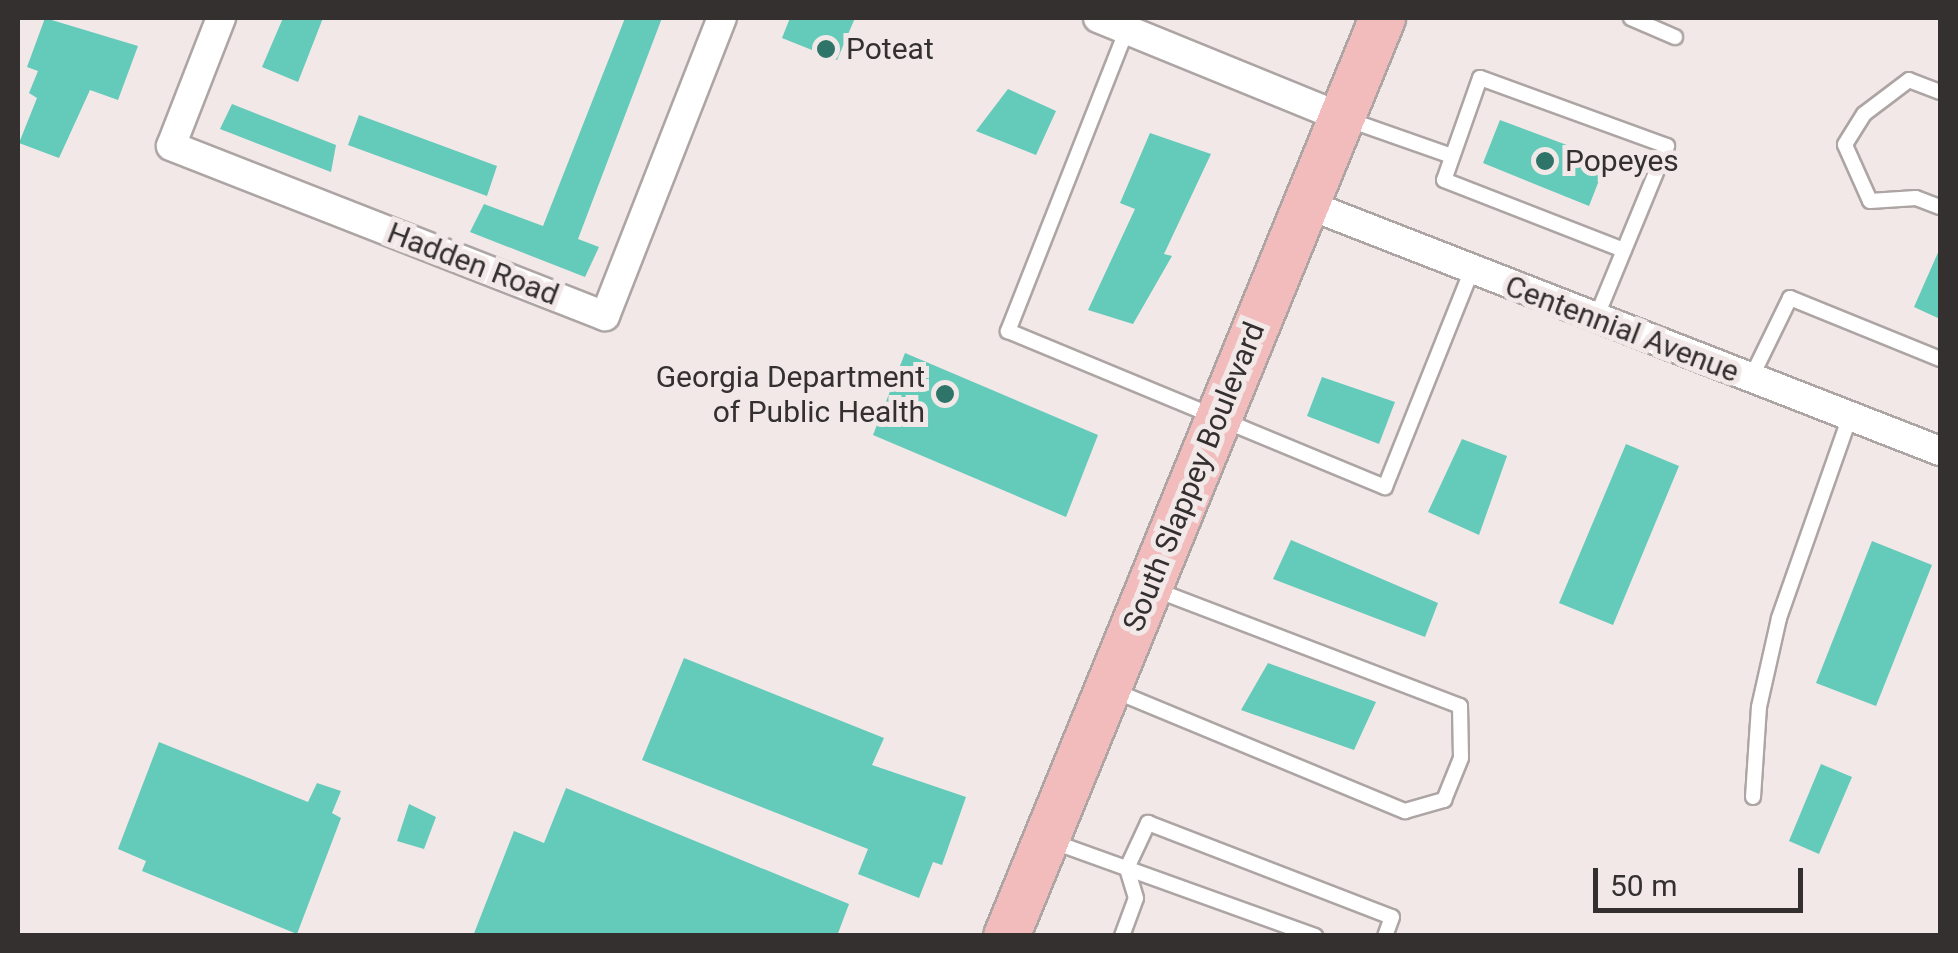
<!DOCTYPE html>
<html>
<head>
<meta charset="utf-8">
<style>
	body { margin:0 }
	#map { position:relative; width:1958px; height:953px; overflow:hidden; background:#f2e8e8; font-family:Roboto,sans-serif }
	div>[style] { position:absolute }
	.building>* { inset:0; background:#64cab9 }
	.roads { filter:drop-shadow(2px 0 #ada5a4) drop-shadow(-2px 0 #ada5a4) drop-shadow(0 2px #ada5a4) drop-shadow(0 -2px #ada5a4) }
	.lane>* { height:14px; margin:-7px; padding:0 7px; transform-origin:7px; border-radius:7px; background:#fff }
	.street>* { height:28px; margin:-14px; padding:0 14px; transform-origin:14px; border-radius:14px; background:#fff }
	.primary>* { height:45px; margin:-22.5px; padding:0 22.5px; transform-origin:22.5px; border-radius:22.5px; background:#f2bcbc }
	.dots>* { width:28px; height:28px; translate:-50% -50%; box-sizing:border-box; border:5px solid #f2e8e8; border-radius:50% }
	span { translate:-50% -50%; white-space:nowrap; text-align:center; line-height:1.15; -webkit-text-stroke:10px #f2e8e8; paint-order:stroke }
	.poi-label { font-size:30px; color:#33302f }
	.left { translate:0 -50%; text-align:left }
	.right { translate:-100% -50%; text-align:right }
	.street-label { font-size:30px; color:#33302f }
	.frame { position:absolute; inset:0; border:20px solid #33302f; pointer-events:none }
	.scale { position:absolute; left:1593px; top:868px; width:210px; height:45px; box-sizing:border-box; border:5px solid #33302f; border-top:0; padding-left:12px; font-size:30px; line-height:35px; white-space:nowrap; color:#33302f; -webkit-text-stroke:8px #f2e8e8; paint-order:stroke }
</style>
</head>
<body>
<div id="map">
	<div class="building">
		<div style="clip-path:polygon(45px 18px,138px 46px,118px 100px,90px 90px,59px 158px,19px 143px,37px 98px,29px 93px,38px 71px,27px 67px)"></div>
		<div style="clip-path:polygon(283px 18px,323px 18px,298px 82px,262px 67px)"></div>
		<div style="clip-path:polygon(625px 18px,662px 18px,578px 239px,599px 247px,585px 277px,470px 232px,484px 204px,543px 226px)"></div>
		<div style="clip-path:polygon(790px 18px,855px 18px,837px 60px,782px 38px)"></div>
		<div style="clip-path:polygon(1008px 89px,1056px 111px,1036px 155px,976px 131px)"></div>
		<div style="clip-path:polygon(232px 104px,336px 145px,331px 172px,220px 129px)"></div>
		<div style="clip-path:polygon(359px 115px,497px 166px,487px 196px,348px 145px)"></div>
		<div style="clip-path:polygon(1500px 120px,1607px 160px,1589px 206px,1483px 163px)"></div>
		<div style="clip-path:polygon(1150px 133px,1211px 154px,1164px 254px,1172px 256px,1133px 324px,1088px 310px,1135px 209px,1120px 203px)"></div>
		<div style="clip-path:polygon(1940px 248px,1940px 319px,1914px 307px)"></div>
		<div style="clip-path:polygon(905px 353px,1098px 435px,1066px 517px,873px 435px)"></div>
		<div style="clip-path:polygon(1322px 377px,1395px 402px,1379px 444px,1307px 416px)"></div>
		<div style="clip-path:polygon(1462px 439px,1507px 456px,1479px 535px,1428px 512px)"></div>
		<div style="clip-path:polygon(1626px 444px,1679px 466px,1613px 625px,1559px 603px)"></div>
		<div style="clip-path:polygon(1291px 540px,1438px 603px,1425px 637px,1273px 579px)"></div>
		<div style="clip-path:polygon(1872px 541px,1932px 565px,1876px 706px,1816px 683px)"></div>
		<div style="clip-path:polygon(684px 658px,884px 738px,872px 765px,966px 797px,942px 865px,933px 862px,919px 898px,858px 874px,868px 849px,642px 760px)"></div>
		<div style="clip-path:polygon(1268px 663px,1376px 702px,1354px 750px,1241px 710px)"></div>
		<div style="clip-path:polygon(159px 742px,308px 802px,317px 783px,341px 791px,332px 813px,341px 818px,297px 934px,142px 871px,146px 861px,118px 849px)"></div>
		<div style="clip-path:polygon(1821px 764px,1852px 777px,1819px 854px,1789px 841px)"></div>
		<div style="clip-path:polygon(566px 788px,849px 904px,837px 936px,473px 936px,514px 831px,544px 843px)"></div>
		<div style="clip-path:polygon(409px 804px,436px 817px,424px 849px,397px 841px)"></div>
	</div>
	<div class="roads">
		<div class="lane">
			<div style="left:1631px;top:18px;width:48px;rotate:23.4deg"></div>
			<div style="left:1127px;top:29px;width:325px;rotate:111.5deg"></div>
			<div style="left:1008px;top:331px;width:408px;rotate:22.5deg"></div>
			<div style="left:1385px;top:487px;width:232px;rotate:-68.2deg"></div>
			<div style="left:1940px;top:92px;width:33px;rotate:-159deg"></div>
			<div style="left:1909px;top:80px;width:56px;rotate:142.9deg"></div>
			<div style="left:1864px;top:114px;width:36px;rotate:122deg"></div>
			<div style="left:1845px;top:145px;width:61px;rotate:65.9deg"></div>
			<div style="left:1870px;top:201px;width:46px;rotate:-3.7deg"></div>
			<div style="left:1916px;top:198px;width:26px;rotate:21deg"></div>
			<div style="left:1349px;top:120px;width:109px;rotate:19.3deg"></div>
			<div style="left:1596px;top:318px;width:186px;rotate:-67.6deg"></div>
			<div style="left:1667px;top:146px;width:199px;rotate:-160deg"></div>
			<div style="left:1480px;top:78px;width:108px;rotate:109.4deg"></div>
			<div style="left:1444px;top:180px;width:193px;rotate:21.3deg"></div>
			<div style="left:1751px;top:378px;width:89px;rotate:-64deg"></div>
			<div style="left:1790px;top:298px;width:162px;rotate:22.1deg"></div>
			<div style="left:1115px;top:691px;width:314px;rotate:22.5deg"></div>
			<div style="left:1405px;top:811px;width:41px;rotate:-15.8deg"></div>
			<div style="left:1444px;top:800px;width:45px;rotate:-68deg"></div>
			<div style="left:1461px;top:758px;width:52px;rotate:-91.1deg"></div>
			<div style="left:1460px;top:706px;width:328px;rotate:-159.1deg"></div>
			<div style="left:1753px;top:797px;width:90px;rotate:-86.2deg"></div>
			<div style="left:1759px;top:707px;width:91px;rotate:-77.3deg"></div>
			<div style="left:1779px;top:618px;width:214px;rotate:-70.6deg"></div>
			<div style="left:1051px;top:841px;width:281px;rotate:19.8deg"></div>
			<div style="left:1122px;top:936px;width:40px;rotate:-69.8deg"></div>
			<div style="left:1136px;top:898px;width:31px;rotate:-107deg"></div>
			<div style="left:1127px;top:868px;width:50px;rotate:-65deg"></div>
			<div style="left:1148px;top:823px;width:261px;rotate:21.1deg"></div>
			<div style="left:1392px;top:917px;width:20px;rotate:110deg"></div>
		</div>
		<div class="street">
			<div style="left:221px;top:18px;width:137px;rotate:111.3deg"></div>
			<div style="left:171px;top:146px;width:466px;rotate:21.4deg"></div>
			<div style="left:605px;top:316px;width:320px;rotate:-68.6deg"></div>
			<div style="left:1098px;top:18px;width:262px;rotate:22.2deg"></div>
			<div style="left:1306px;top:204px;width:680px;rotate:21.29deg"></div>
		</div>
		<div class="primary">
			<div style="left:1006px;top:936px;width:992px;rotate:-67.73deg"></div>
		</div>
	</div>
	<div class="dots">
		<div style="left:826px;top:49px;background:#2f7469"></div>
		<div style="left:1545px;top:161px;background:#2f7469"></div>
		<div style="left:945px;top:394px;background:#2f7469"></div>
	</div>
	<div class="poi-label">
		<span class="left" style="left:846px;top:49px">Poteat</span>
		<span class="left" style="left:1565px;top:161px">Popeyes</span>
		<span class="right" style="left:925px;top:394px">Georgia Department<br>of Public Health</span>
	</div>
	<div class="street-label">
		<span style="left:473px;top:264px;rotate:21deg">Hadden Road</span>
		<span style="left:1622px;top:329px;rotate:21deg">Centennial Avenue</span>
		<span style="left:1194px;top:477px;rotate:-68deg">South Slappey Boulevard</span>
	</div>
	<div class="frame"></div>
	<div class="scale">50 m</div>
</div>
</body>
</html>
